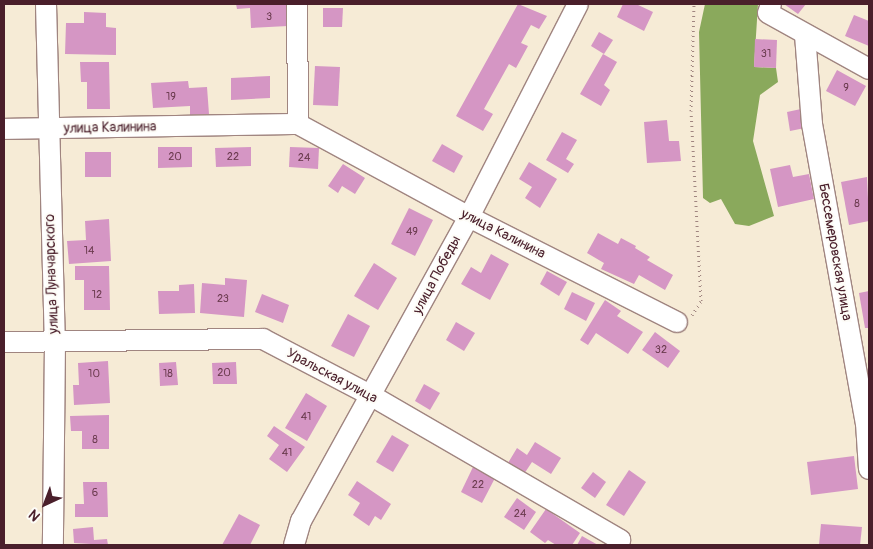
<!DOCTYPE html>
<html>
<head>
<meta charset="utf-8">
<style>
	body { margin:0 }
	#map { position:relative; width:873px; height:549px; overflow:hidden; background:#f6ebd6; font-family:Pangolin,sans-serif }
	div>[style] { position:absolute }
	.forest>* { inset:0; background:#8aa95c }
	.building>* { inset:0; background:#d596c4 }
	.path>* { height:3px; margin-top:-1.5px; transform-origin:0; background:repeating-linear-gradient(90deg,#a08580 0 1px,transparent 0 5px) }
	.roads { filter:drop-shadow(1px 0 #a08580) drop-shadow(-1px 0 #a08580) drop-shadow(0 1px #a08580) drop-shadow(0 -1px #a08580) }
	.minor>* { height:20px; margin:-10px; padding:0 10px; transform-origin:10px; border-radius:10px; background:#fff }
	span { translate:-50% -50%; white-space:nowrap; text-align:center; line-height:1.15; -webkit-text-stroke:4px #fdfcf7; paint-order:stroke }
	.number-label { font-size:11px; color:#6d3d51 }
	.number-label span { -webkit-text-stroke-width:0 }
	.street-label { font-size:14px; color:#4a1f2b }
	.frame { position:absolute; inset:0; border:5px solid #4a1f2b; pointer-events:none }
	.north { position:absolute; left:20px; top:479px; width:50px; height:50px; -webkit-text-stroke:4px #fdfcf7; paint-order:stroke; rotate:223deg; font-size:14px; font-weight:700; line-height:20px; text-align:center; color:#4a1f2b }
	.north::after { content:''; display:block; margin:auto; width:18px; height:22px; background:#4a1f2b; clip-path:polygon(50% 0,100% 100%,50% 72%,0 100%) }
</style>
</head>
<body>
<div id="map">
	<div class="forest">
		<div style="clip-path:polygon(705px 4px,758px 4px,754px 67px,776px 68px,778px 82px,760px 95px,753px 141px,774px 216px,749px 226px,735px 224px,721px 199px,710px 203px,703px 198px,699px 32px)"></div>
	</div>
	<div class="building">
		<div style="clip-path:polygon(236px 4px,287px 4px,288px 26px,251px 28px,250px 8px,237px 9px)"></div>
		<div style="clip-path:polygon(518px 4px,547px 16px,539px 29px,531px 25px,521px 43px,528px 46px,516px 68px,509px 64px,484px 109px,493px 114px,483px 131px,456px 116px)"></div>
		<div style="clip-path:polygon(623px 4px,636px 4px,653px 12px,644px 31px,617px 17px)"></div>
		<div style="clip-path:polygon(784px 4px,806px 4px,798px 14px)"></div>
		<div style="clip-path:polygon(323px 8px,343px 8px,342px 27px,323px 27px)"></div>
		<div style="clip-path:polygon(84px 12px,106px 13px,106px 27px,116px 28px,116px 55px,65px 54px,66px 23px,84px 23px)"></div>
		<div style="clip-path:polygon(854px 15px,869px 21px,869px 46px,845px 36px)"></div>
		<div style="clip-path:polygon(599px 32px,613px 40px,604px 54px,591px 46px)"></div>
		<div style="clip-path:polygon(755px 39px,777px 40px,776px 68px,754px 67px)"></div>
		<div style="clip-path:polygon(603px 54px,617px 62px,604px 85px,610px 90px,601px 106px,580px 94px)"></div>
		<div style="clip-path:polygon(80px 62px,109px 62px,110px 109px,87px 109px,87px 82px,81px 82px)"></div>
		<div style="clip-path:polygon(315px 66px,340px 67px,338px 106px,313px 105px)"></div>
		<div style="clip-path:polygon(837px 70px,866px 86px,855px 106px,826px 91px)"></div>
		<div style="clip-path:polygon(270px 76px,270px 98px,231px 100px,231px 78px)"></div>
		<div style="clip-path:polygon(188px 81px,189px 88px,207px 87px,209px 114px,190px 115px,190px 106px,153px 108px,151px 83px)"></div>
		<div style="clip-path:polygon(801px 109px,805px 128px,790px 131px,787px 112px)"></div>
		<div style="clip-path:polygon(667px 120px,669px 141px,679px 141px,681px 161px,647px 163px,644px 122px)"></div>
		<div style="clip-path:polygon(562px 132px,577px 140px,566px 159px,574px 164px,568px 173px,546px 160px)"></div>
		<div style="clip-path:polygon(442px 144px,463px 156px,454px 173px,432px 161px)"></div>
		<div style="clip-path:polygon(158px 147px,192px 147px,192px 167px,158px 168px)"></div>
		<div style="clip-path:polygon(251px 147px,251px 166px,216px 167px,215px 148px)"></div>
		<div style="clip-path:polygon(290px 147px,319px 148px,318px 169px,289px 167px)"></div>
		<div style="clip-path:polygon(85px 152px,111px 152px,111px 177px,85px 177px)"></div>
		<div style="clip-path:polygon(529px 162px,557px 179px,540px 208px,525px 198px,532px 187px,519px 179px)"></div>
		<div style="clip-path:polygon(343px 164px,365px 178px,355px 194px,342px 186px,338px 193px,328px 186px)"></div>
		<div style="clip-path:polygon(790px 165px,793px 177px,809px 174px,814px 199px,778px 207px,770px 169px)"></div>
		<div style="clip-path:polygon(867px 177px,869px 221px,849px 225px,841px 182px)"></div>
		<div style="clip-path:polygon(409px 208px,433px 220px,415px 256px,391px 244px)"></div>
		<div style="clip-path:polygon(109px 219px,111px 261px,69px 264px,67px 241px,86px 240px,85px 221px)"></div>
		<div style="clip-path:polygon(598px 233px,618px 244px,621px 238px,636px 246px,635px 248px,650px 257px,647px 260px,673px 275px,665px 290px,639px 275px,634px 284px,601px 269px,604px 263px,587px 253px)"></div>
		<div style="clip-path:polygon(491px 254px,509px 264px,490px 300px,461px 284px,471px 267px,481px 273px)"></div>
		<div style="clip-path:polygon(374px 263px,397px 278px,378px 310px,354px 296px)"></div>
		<div style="clip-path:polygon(75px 266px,109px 266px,110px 310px,84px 310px,84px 280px,75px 280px)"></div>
		<div style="clip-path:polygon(547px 271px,567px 282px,559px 296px,540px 284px)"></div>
		<div style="clip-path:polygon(225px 278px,247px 280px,244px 317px,200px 313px,202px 283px,225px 285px)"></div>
		<div style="clip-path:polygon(194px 284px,195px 313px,159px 314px,158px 291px,179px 291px,179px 285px)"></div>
		<div style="clip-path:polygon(869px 291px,869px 328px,865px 328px,859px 293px)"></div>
		<div style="clip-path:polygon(572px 292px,595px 303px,586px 321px,564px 309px)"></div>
		<div style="clip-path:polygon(262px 294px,289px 305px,283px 323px,255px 312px)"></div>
		<div style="clip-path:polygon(605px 300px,621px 311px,617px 316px,643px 332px,628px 354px,596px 333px,588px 345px,580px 340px)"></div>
		<div style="clip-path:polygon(348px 314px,370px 326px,354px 357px,331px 346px)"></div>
		<div style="clip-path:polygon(456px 322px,475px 333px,464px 351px,446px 340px)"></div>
		<div style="clip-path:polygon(655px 332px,680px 351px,668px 368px,642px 350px)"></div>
		<div style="clip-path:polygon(108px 361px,110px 403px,74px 405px,73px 385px,79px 385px,78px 363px)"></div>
		<div style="clip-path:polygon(176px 362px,178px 385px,160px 386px,159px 363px)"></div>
		<div style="clip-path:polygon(236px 362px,237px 384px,213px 384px,212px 363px)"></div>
		<div style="clip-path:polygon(424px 384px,440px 393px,430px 410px,415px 401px)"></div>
		<div style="clip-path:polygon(306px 393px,327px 406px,307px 441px,285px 428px)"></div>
		<div style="clip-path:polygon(109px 415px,109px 449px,82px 449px,82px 431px,71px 431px,70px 416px)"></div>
		<div style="clip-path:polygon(274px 426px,305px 447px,287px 472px,269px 459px,279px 445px,267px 436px)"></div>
		<div style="clip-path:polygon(392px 435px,409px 445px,393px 472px,376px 462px)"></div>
		<div style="clip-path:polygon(535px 442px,561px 458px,551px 474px,532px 462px,524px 474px,508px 463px,517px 448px,527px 455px)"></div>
		<div style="clip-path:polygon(854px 456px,858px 489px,811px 495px,807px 462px)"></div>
		<div style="clip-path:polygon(473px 467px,495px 478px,482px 503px,461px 492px)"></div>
		<div style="clip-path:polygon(629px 470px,646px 482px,624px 516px,606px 505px)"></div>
		<div style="clip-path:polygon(593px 472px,606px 482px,595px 498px,581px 488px)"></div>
		<div style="clip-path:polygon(357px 481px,391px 504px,381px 520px,375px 516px,369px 526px,353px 515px,360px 503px,348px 495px)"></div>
		<div style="clip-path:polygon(83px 482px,107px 482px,108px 517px,75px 517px,75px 504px,84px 504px)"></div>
		<div style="clip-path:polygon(517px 498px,536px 512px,524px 530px,504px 517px)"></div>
		<div style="clip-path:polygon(546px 509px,580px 533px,572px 545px,556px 545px,548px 540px,545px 543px,530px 532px)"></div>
		<div style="clip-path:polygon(239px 514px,260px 525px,250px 545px,222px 545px)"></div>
		<div style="clip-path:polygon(821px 524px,862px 527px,860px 545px,819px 545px)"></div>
		<div style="clip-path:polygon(93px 527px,94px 540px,107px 539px,108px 545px,74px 543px,73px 529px)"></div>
		<div style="clip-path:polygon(582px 536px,598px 545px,577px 545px)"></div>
	</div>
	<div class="path">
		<div style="left:692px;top:315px;width:17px;rotate:-57deg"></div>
		<div style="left:701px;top:301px;width:190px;rotate:-93deg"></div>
		<div style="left:691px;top:111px;width:107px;rotate:-88.4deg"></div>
	</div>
	<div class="roads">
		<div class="minor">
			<div style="left:46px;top:4px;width:338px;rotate:88.5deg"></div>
			<div style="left:55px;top:342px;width:203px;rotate:90.6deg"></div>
			<div style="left:297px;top:4px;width:120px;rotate:89.5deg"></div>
			<div style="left:771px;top:4px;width:9px;rotate:108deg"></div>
			<div style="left:768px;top:13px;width:115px;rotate:29deg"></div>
			<div style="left:805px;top:35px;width:89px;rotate:85.5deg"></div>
			<div style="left:812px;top:124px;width:304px;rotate:79.8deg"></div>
			<div style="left:866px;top:423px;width:46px;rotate:86.3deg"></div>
			<div style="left:4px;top:129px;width:294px;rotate:-1deg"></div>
			<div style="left:298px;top:124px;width:195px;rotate:28.5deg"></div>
			<div style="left:469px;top:217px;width:233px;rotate:26.8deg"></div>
			<div style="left:4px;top:342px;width:259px;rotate:-0.7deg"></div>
			<div style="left:263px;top:339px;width:123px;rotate:27.6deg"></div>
			<div style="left:372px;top:396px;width:287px;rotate:30.1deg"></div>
			<div style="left:620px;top:540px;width:5px;rotate:112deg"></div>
			<div style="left:294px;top:545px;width:25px;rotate:-74deg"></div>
			<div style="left:301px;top:521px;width:347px;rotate:-61.1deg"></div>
			<div style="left:469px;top:217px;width:239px;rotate:-62.9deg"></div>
		</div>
	</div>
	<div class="number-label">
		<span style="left:269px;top:17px">3</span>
		<span style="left:766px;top:54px">31</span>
		<span style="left:846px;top:88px">9</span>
		<span style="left:171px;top:97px">19</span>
		<span style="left:175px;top:157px">20</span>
		<span style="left:233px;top:157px">22</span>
		<span style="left:304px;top:158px">24</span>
		<span style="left:857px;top:204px">8</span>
		<span style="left:412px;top:232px">49</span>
		<span style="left:89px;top:251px">14</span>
		<span style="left:97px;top:295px">12</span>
		<span style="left:223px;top:299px">23</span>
		<span style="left:661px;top:350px">32</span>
		<span style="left:224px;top:373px">20</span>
		<span style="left:94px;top:374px">10</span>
		<span style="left:168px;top:374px">18</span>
		<span style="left:306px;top:417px">41</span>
		<span style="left:95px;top:440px">8</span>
		<span style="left:287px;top:453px">41</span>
		<span style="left:478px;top:485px">22</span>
		<span style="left:95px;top:493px">6</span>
		<span style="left:520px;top:514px">24</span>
	</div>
	<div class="street-label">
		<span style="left:110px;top:128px;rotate:-1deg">улица Калинина</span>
		<span style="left:503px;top:234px;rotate:27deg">улица Калинина</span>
		<span style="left:835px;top:252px;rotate:80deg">Бессемеровская улица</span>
		<span style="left:52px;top:274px;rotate:-92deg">улица Луначарского</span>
		<span style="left:437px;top:275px;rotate:-62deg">улица Победы</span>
		<span style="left:332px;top:376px;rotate:28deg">Уральская улица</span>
	</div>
	<div class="frame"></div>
	<div class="north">N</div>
</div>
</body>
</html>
